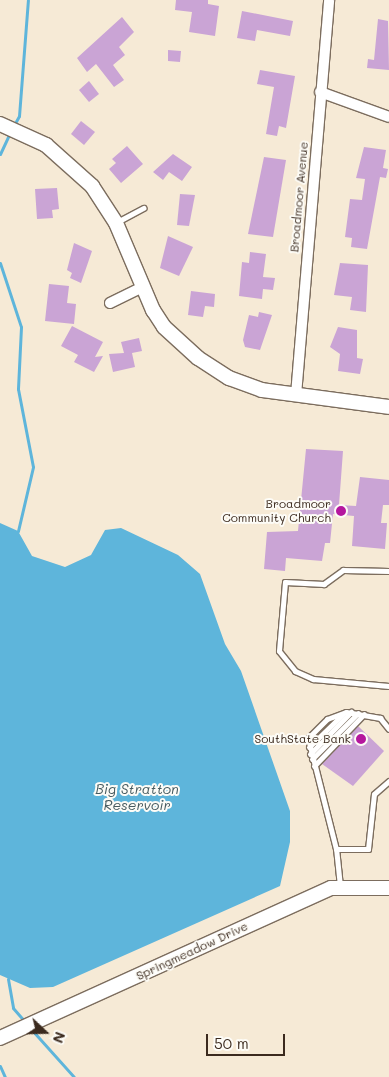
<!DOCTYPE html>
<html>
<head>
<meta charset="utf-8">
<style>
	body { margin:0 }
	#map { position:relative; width:389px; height:1077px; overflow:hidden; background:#f6ead6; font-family:Mali,sans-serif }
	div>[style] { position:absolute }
	.water>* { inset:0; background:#5eb5db }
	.stream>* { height:3px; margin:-1.5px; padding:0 1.5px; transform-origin:1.5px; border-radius:1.5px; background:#5eb5db }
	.building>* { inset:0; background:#caa4d5 }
	.roads { filter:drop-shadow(1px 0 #7c6d5e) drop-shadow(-1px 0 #7c6d5e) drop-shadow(0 1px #7c6d5e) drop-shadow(0 -1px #7c6d5e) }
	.lane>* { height:5px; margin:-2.5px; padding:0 2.5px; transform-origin:2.5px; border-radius:2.5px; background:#fff }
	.street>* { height:10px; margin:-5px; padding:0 5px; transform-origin:5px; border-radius:5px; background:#fff }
	.secondary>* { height:14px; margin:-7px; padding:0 7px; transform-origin:7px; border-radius:7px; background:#fff }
	.dots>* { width:14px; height:14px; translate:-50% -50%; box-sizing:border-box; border:2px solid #fdfcf7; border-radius:50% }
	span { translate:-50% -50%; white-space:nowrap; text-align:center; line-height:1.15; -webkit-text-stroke:4px #fdfcf7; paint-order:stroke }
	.street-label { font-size:12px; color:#3b2a1e }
	.poi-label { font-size:12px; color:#3b2a1e }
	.right { translate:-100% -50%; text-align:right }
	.water-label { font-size:14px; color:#475b60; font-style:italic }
	.north { position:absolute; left:20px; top:1007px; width:50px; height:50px; -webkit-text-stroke:4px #fdfcf7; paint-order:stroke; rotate:111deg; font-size:14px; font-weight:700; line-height:20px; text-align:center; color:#3b2a1e }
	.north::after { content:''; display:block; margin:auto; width:18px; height:22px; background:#3b2a1e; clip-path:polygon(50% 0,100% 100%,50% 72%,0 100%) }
	.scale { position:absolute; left:206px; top:1034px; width:79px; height:22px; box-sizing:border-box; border:2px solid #3b2a1e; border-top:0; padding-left:6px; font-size:15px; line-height:18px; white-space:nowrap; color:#3b2a1e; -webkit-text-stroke:4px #fdfcf7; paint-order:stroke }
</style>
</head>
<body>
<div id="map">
	<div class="water">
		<div style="clip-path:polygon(0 523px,18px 531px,32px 556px,65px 567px,91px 555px,105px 530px,121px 528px,178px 555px,200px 574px,225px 644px,241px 671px,290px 811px,290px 842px,280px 886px,53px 987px,30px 988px,0 975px)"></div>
	</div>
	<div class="stream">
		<div style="left:14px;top:125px;width:10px;rotate:-61deg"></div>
		<div style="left:19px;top:116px;width:116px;rotate:-85.6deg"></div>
		<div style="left:0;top:154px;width:23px;rotate:-65deg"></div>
		<div style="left:0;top:263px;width:67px;rotate:71.8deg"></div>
		<div style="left:21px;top:327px;width:62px;rotate:92.8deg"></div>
		<div style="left:18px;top:389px;width:79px;rotate:79.1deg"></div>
		<div style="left:33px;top:467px;width:66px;rotate:103.2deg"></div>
		<div style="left:8px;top:979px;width:29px;rotate:80deg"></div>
		<div style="left:13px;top:1008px;width:18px;rotate:49deg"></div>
		<div style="left:31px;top:1029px;width:64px;rotate:48.1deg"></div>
		<div style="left:0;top:1066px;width:12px;rotate:66deg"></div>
	</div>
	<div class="building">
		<div style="clip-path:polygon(176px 0,208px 0,208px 4px,219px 6px,215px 36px,189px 32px,192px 12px,175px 10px)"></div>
		<div style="clip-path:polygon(242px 11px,293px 21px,290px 36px,257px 30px,255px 41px,237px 38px)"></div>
		<div style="clip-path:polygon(122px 17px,134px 32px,119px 47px,125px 55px,113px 65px,124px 80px,114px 87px,96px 64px,87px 72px,77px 58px)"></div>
		<div style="clip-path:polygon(378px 19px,388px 21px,389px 70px,367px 68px,368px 59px,374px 60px)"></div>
		<div style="clip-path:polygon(168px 50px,181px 51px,180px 62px,168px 61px)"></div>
		<div style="clip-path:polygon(260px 70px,295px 76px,286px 128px,279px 126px,277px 136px,266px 134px,274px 87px,257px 84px)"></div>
		<div style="clip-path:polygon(89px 81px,99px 94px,89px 102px,79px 90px)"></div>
		<div style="clip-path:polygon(81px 121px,95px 132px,84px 145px,71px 134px)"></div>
		<div style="clip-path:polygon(127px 146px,143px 164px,121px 183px,109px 169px,116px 163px,112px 159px)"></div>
		<div style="clip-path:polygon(364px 147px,386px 150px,383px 168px,388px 169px,386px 178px,380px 177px,367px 249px,351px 247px,352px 238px,345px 237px,350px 199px,362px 200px,365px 179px,356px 178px)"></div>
		<div style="clip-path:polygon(173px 154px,192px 167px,182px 181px,169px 172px,163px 180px,153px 172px)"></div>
		<div style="clip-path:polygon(264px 157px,286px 160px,273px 237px,248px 234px)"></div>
		<div style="clip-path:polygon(57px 188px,59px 209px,52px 210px,53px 218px,37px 219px,35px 189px)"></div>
		<div style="clip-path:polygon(180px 194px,195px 195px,189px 226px,177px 225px)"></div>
		<div style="clip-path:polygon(168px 236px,193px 247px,179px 276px,160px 268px)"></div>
		<div style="clip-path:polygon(74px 243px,92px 251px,81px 283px,70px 278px,72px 273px,67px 270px)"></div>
		<div style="clip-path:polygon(250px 252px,266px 254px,263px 277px,275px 278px,273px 290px,263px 289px,262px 299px,239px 296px,242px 262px,249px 263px)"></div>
		<div style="clip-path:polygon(340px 263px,368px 265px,366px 312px,350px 310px,352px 297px,334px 295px)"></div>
		<div style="clip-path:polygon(49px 284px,69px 286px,67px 303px,76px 304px,74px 324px,45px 321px)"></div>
		<div style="clip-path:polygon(191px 291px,215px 294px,214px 307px,205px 306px,203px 317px,188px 315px)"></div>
		<div style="clip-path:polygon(259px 312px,272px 315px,260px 350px,245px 347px,243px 340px,249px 315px,258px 317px)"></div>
		<div style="clip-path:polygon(72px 326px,103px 342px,95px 357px,103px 356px,94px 372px,74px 362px,78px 355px,61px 346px)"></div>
		<div style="clip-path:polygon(338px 327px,357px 330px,357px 358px,363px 359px,360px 374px,338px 371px,340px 354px,330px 347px)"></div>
		<div style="clip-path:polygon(139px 338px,142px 351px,132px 353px,135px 367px,113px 372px,109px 354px,124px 353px,121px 342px)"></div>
		<div style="clip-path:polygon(306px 449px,343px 451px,339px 505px,356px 506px,360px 477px,389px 480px,389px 505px,383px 505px,381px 523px,387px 523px,385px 549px,352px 546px,354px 516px,333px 514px,330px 543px,325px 543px,322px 561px,286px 558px,285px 571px,264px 569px,267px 532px,298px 531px)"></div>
		<div style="clip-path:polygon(358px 726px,384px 751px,353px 786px,322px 764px)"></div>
	</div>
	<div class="roads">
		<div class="lane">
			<div style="left:117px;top:222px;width:30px;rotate:-28deg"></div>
			<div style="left:389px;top:571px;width:46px;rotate:-178.8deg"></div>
			<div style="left:343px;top:570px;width:24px;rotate:144deg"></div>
			<div style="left:324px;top:584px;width:39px;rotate:-177deg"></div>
			<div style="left:285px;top:582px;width:69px;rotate:95deg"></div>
			<div style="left:279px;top:651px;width:26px;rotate:51deg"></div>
			<div style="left:295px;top:671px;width:20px;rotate:24deg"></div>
			<div style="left:313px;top:679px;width:76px;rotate:5.3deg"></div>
			<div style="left:309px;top:747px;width:47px;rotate:-44.1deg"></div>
			<div style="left:310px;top:754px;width:59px;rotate:-45.7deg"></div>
			<div style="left:312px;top:759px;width:65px;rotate:-45deg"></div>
			<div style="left:314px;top:766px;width:72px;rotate:-46.1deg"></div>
			<div style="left:336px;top:849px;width:32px"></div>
			<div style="left:368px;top:849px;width:55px;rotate:-83.8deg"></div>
			<div style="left:374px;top:794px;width:20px;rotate:-41deg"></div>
			<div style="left:340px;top:886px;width:37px;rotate:-96deg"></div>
			<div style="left:336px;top:849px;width:114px;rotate:-104.2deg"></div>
			<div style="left:308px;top:738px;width:27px;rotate:-45deg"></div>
			<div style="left:327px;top:719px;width:20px;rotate:-20deg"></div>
			<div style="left:346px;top:712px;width:35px;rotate:10deg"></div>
			<div style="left:380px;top:718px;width:14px;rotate:51deg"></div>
		</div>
		<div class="street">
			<div style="left:320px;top:92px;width:73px;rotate:19.9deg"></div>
			<div style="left:110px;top:303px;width:34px;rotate:-26deg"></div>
			<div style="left:296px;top:395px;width:396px;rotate:-85.2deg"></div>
		</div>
		<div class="secondary">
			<div style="left:0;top:124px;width:51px;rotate:24.5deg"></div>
			<div style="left:46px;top:145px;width:62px;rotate:41.7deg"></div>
			<div style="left:92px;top:186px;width:44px;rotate:57deg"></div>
			<div style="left:116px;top:223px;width:95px;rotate:67deg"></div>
			<div style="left:153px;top:310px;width:20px;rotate:57deg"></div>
			<div style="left:164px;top:327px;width:46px;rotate:42.4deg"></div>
			<div style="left:198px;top:358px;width:37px;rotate:33deg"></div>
			<div style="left:229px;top:378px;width:35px;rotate:20deg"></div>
			<div style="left:262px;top:390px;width:128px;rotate:7.6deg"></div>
			<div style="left:0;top:1038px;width:363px;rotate:-24.4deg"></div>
			<div style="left:331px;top:888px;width:58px"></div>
		</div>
	</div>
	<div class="dots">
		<div style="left:341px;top:511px;background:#b5179e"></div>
		<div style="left:361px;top:739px;background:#b5179e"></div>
	</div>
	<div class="street-label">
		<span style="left:299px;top:197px;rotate:-85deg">Broadmoor Avenue</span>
		<span style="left:192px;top:951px;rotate:-25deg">Springmeadow Drive</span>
	</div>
	<div class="poi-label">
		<span class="right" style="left:331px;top:511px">Broadmoor<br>Community Church</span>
		<span class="right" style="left:351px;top:739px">SouthState Bank</span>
	</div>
	<div class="water-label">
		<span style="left:137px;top:797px">Big Stratton<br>Reservoir</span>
	</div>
	<div class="north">N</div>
	<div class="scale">50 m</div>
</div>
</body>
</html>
